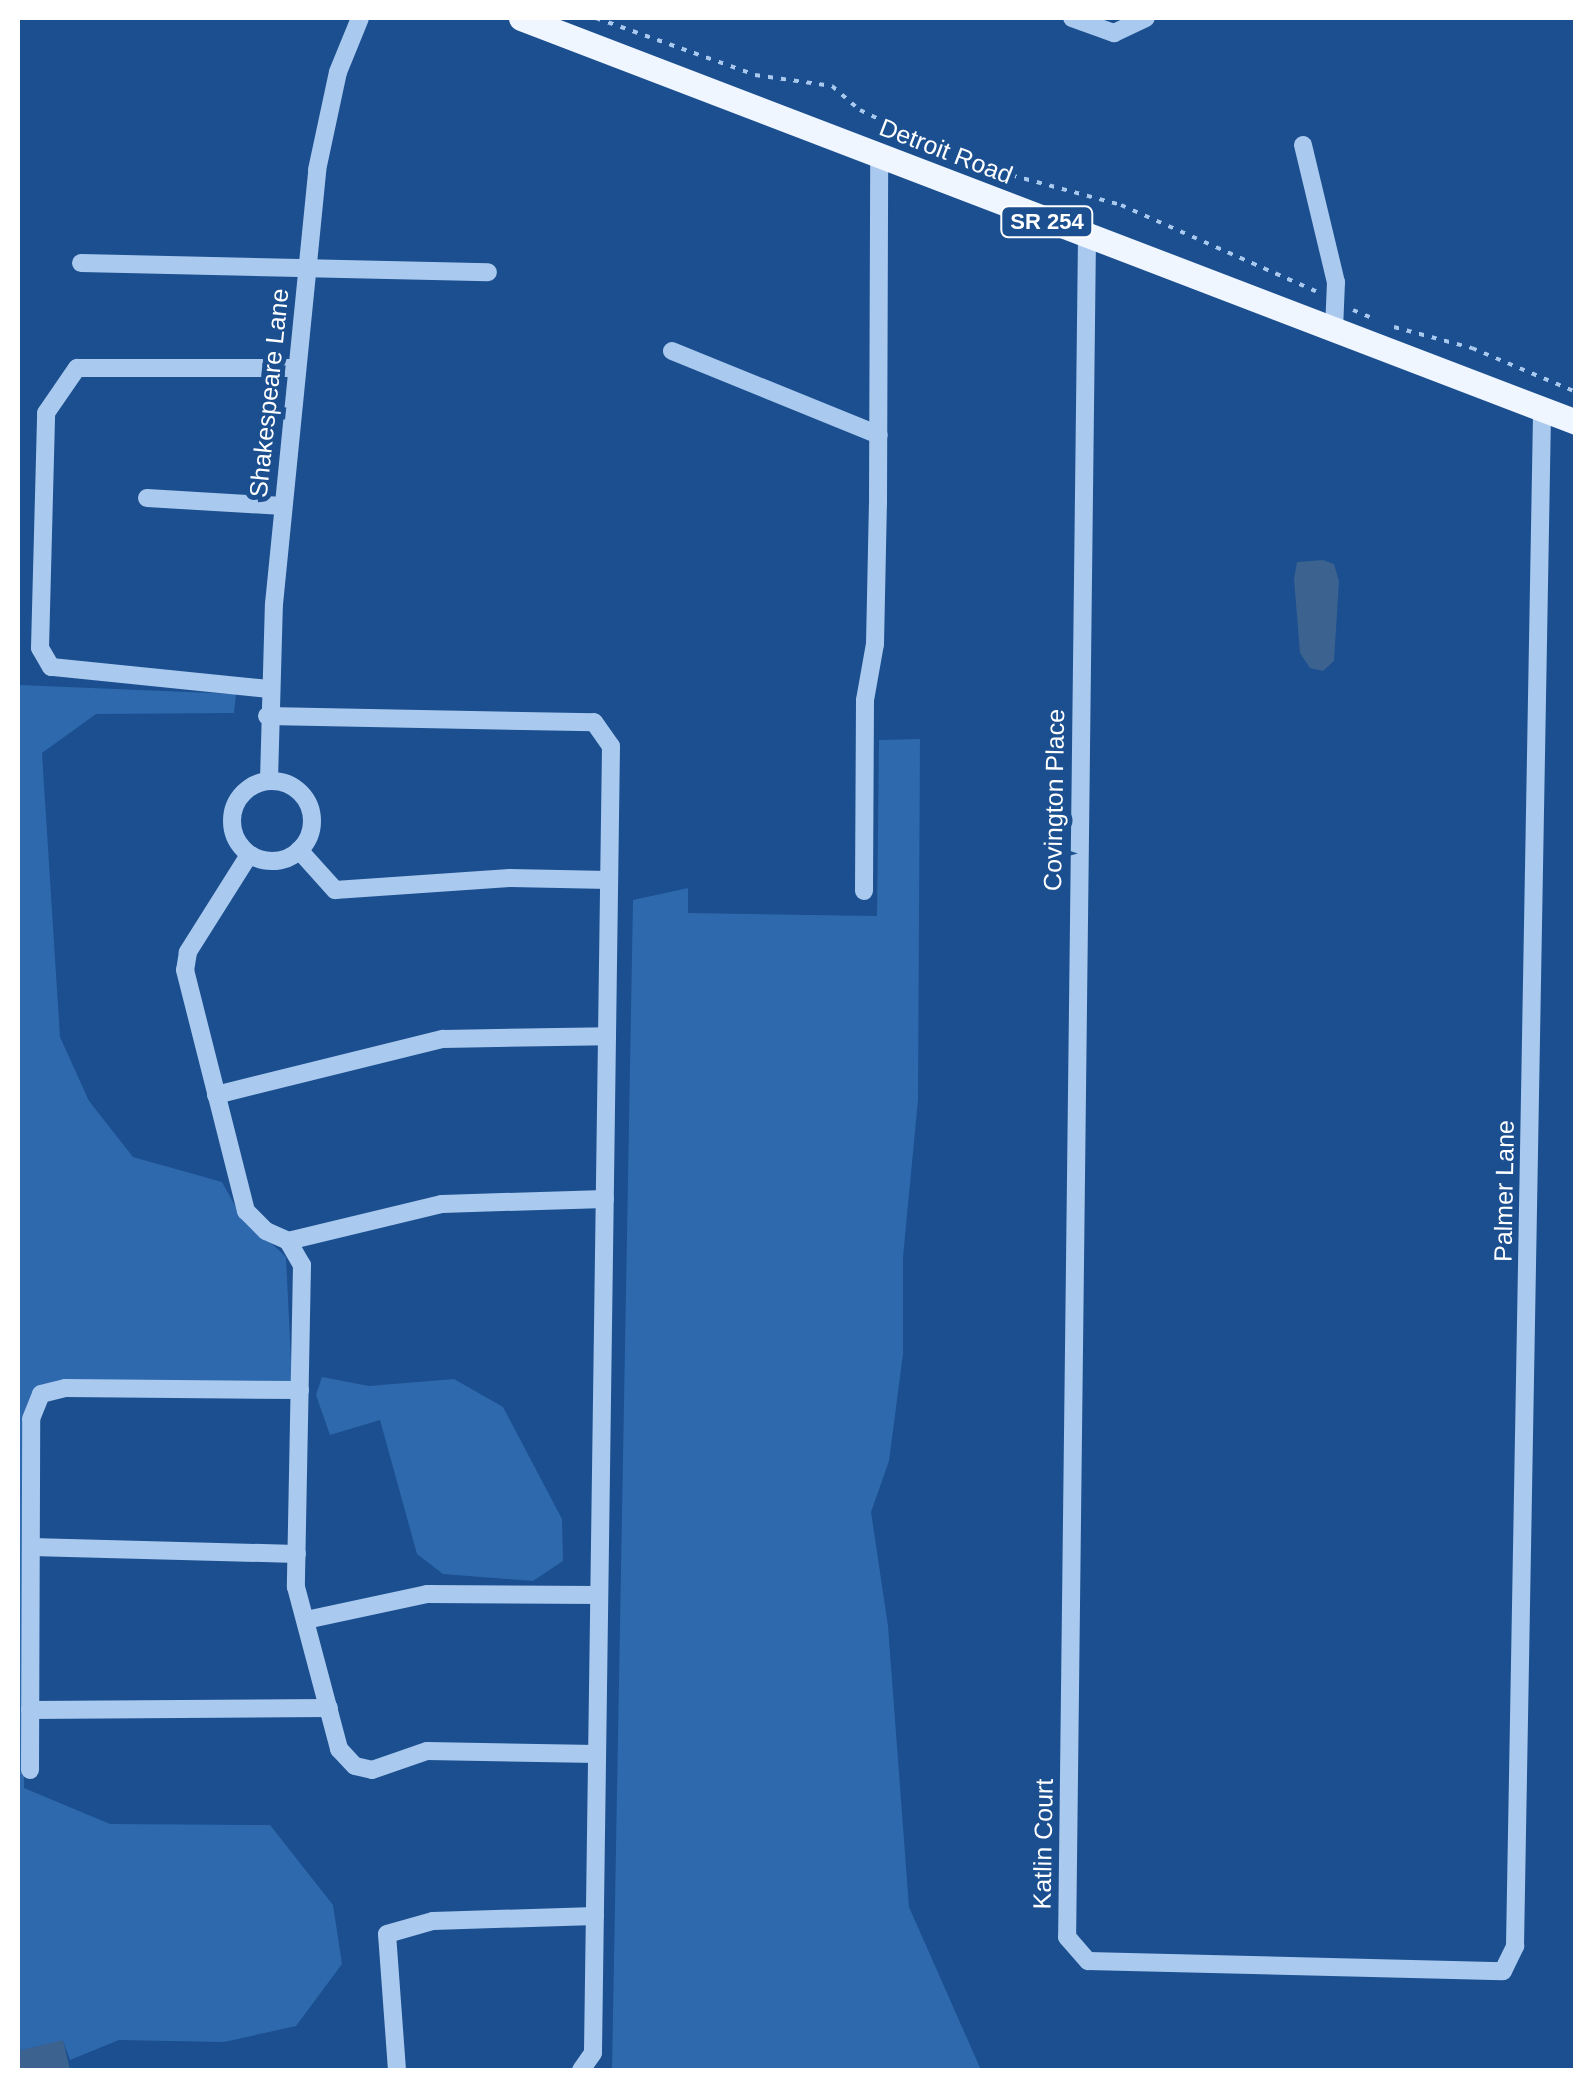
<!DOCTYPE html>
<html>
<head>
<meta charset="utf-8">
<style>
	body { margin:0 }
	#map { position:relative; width:1593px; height:2088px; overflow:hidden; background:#1b4f8f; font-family:Helvetica,sans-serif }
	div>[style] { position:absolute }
	.green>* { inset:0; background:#2e69ad }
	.water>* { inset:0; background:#3c6290 }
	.path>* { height:4px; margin-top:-2px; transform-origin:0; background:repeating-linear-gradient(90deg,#a9c9ee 0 5px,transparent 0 13px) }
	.minor>* { height:18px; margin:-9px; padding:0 9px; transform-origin:9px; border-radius:9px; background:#a9c9ee }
	.minor>.ring { margin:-9px; padding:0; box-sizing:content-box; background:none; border:18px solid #a9c9ee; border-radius:50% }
	.major>* { height:25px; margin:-12.5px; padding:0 12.5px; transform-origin:12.5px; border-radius:12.5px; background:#f0f6ff }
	span { translate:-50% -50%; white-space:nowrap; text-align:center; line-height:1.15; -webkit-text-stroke:10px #1b4f8f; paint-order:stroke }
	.shield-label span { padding:2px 8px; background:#1b4f8f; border:2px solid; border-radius:8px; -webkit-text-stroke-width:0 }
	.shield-label { font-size:22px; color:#fff; font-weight:700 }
	.street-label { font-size:25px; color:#fff }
	.frame { position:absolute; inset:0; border:20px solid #fff; pointer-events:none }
</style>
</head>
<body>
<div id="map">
	<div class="green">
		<div style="clip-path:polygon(19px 685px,236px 694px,234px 713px,96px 714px,42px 753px,60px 1037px,89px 1101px,133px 1157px,222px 1182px,239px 1213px,286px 1257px,292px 1383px,37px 1387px,24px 1504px,24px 1788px,110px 1824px,270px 1825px,333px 1905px,342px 1964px,296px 2026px,224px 2042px,119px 2040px,70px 2060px,63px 2041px,18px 2051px)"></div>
		<div style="clip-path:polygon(920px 739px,918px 1100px,903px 1257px,903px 1354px,889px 1461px,871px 1512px,888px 1626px,909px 1907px,981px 2070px,612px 2070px,633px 900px,688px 888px,688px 913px,877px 916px,879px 740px)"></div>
		<div style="clip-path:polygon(322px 1377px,369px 1386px,454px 1379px,503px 1407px,562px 1519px,563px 1561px,533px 1581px,443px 1574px,417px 1554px,380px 1420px,330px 1435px,316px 1395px)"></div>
	</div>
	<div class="water">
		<div style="clip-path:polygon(1323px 560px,1334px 564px,1339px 581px,1334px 661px,1323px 671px,1310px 668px,1300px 653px,1294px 579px,1297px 562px)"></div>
		<div style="clip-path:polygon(63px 2040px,70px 2070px,18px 2070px,18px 2051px)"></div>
	</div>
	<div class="path">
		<div style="left:596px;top:18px;width:169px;rotate:19.7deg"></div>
		<div style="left:755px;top:75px;width:78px;rotate:8.1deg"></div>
		<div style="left:832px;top:86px;width:37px;rotate:41deg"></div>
		<div style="left:860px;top:110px;width:127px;rotate:25.8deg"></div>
		<div style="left:974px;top:165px;width:152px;rotate:15.2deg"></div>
		<div style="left:1121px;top:205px;width:214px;rotate:23.9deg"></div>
		<div style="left:1353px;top:310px;width:21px;rotate:23deg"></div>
		<div style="left:1394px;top:327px;width:81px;rotate:15.1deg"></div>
		<div style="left:1472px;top:348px;width:113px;rotate:22.9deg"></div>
	</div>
	<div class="minor">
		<div style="left:1072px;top:18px;width:45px;rotate:19.7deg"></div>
		<div style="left:1114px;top:33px;width:35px;rotate:-25deg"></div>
		<div style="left:1303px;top:145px;width:141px;rotate:76.5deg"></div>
		<div style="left:1336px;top:282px;width:48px;rotate:92.4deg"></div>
		<div style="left:1087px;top:237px;width:1700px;rotate:90.67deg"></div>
		<div style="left:1067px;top:1937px;width:32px;rotate:49deg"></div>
		<div style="left:1088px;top:1961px;width:415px;rotate:1.4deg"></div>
		<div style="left:1503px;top:1971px;width:28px;rotate:-64deg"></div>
		<div style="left:1515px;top:1946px;width:1537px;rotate:-88.99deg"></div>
		<div style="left:81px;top:263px;width:407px;rotate:1.3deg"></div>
		<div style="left:672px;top:351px;width:223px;rotate:22.1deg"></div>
		<div style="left:147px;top:498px;width:136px;rotate:3.4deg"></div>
		<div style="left:269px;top:689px;width:219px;rotate:-174.2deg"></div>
		<div style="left:51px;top:667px;width:22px;rotate:-120deg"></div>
		<div style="left:40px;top:648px;width:235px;rotate:-88.5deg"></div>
		<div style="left:46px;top:413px;width:55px;rotate:-55.4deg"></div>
		<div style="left:77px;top:368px;width:219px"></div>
		<div style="left:267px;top:716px;width:327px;rotate:1.1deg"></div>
		<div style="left:594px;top:722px;width:29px;rotate:55deg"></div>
		<div style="left:611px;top:746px;width:1307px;rotate:90.79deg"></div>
		<div style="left:593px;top:2053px;width:21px;rotate:125deg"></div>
		<div style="left:269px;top:780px;width:176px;rotate:-88.4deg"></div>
		<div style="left:274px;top:604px;width:436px;rotate:-84.3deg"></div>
		<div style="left:317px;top:170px;width:100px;rotate:-77.9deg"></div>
		<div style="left:338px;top:72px;width:58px;rotate:-67.8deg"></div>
		<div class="ring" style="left:232px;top:781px;width:62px;height:62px"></div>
		<div style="left:299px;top:850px;width:54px;rotate:48deg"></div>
		<div style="left:335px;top:890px;width:175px;rotate:-3.9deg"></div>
		<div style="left:510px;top:878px;width:99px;rotate:1.2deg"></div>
		<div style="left:249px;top:855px;width:115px;rotate:122.2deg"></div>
		<div style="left:188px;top:952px;width:18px;rotate:99deg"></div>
		<div style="left:185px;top:970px;width:249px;rotate:75.8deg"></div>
		<div style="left:246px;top:1211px;width:28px;rotate:45deg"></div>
		<div style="left:266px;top:1231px;width:24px;rotate:24deg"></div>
		<div style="left:288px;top:1241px;width:158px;rotate:-13.5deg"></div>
		<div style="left:442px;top:1204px;width:163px;rotate:-1.8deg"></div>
		<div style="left:864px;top:891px;width:191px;rotate:-89.7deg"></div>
		<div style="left:865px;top:700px;width:57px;rotate:-79.9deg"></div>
		<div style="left:875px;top:644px;width:140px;rotate:-88.8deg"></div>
		<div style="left:878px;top:504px;width:346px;rotate:-89.8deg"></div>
		<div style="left:216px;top:1095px;width:234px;rotate:-13.9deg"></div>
		<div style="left:443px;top:1039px;width:164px;rotate:-1deg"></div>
		<div style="left:288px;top:1241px;width:28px;rotate:60deg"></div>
		<div style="left:302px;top:1265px;width:322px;rotate:91.1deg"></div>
		<div style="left:296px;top:1587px;width:168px;rotate:75.1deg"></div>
		<div style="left:339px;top:1749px;width:23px;rotate:47deg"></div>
		<div style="left:355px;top:1766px;width:17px;rotate:13deg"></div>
		<div style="left:372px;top:1770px;width:58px;rotate:-19.1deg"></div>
		<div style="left:427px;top:1751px;width:170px;rotate:1deg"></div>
		<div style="left:31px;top:1547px;width:266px;rotate:1.5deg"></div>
		<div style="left:306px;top:1620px;width:124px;rotate:-12.1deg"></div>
		<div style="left:427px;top:1594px;width:172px;rotate:0.3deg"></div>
		<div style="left:30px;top:1710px;width:299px;rotate:-0.4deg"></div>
		<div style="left:30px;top:1770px;width:351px;rotate:-89.8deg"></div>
		<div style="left:31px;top:1419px;width:27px;rotate:-68deg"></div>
		<div style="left:41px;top:1394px;width:25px;rotate:-14deg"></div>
		<div style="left:65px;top:1388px;width:235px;rotate:0.5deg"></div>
		<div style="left:397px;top:2070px;width:136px;rotate:-94.2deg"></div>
		<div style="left:387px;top:1934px;width:48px;rotate:-15.8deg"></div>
		<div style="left:433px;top:1921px;width:162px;rotate:-1.8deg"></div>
	</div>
	<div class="major">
		<div style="left:521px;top:18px;width:1130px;rotate:20.95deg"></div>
	</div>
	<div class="shield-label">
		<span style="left:1047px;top:222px">SR 254</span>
	</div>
	<div class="street-label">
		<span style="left:946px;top:151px;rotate:21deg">Detroit Road</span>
		<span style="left:269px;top:393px;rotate:-84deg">Shakespeare Lane</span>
		<span style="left:1054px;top:800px;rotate:-89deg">Covington Place</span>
		<span style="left:1504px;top:1191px;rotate:-89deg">Palmer Lane</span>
		<span style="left:1043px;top:1844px;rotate:-89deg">Katlin Court</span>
	</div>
	<div class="frame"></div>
</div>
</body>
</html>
